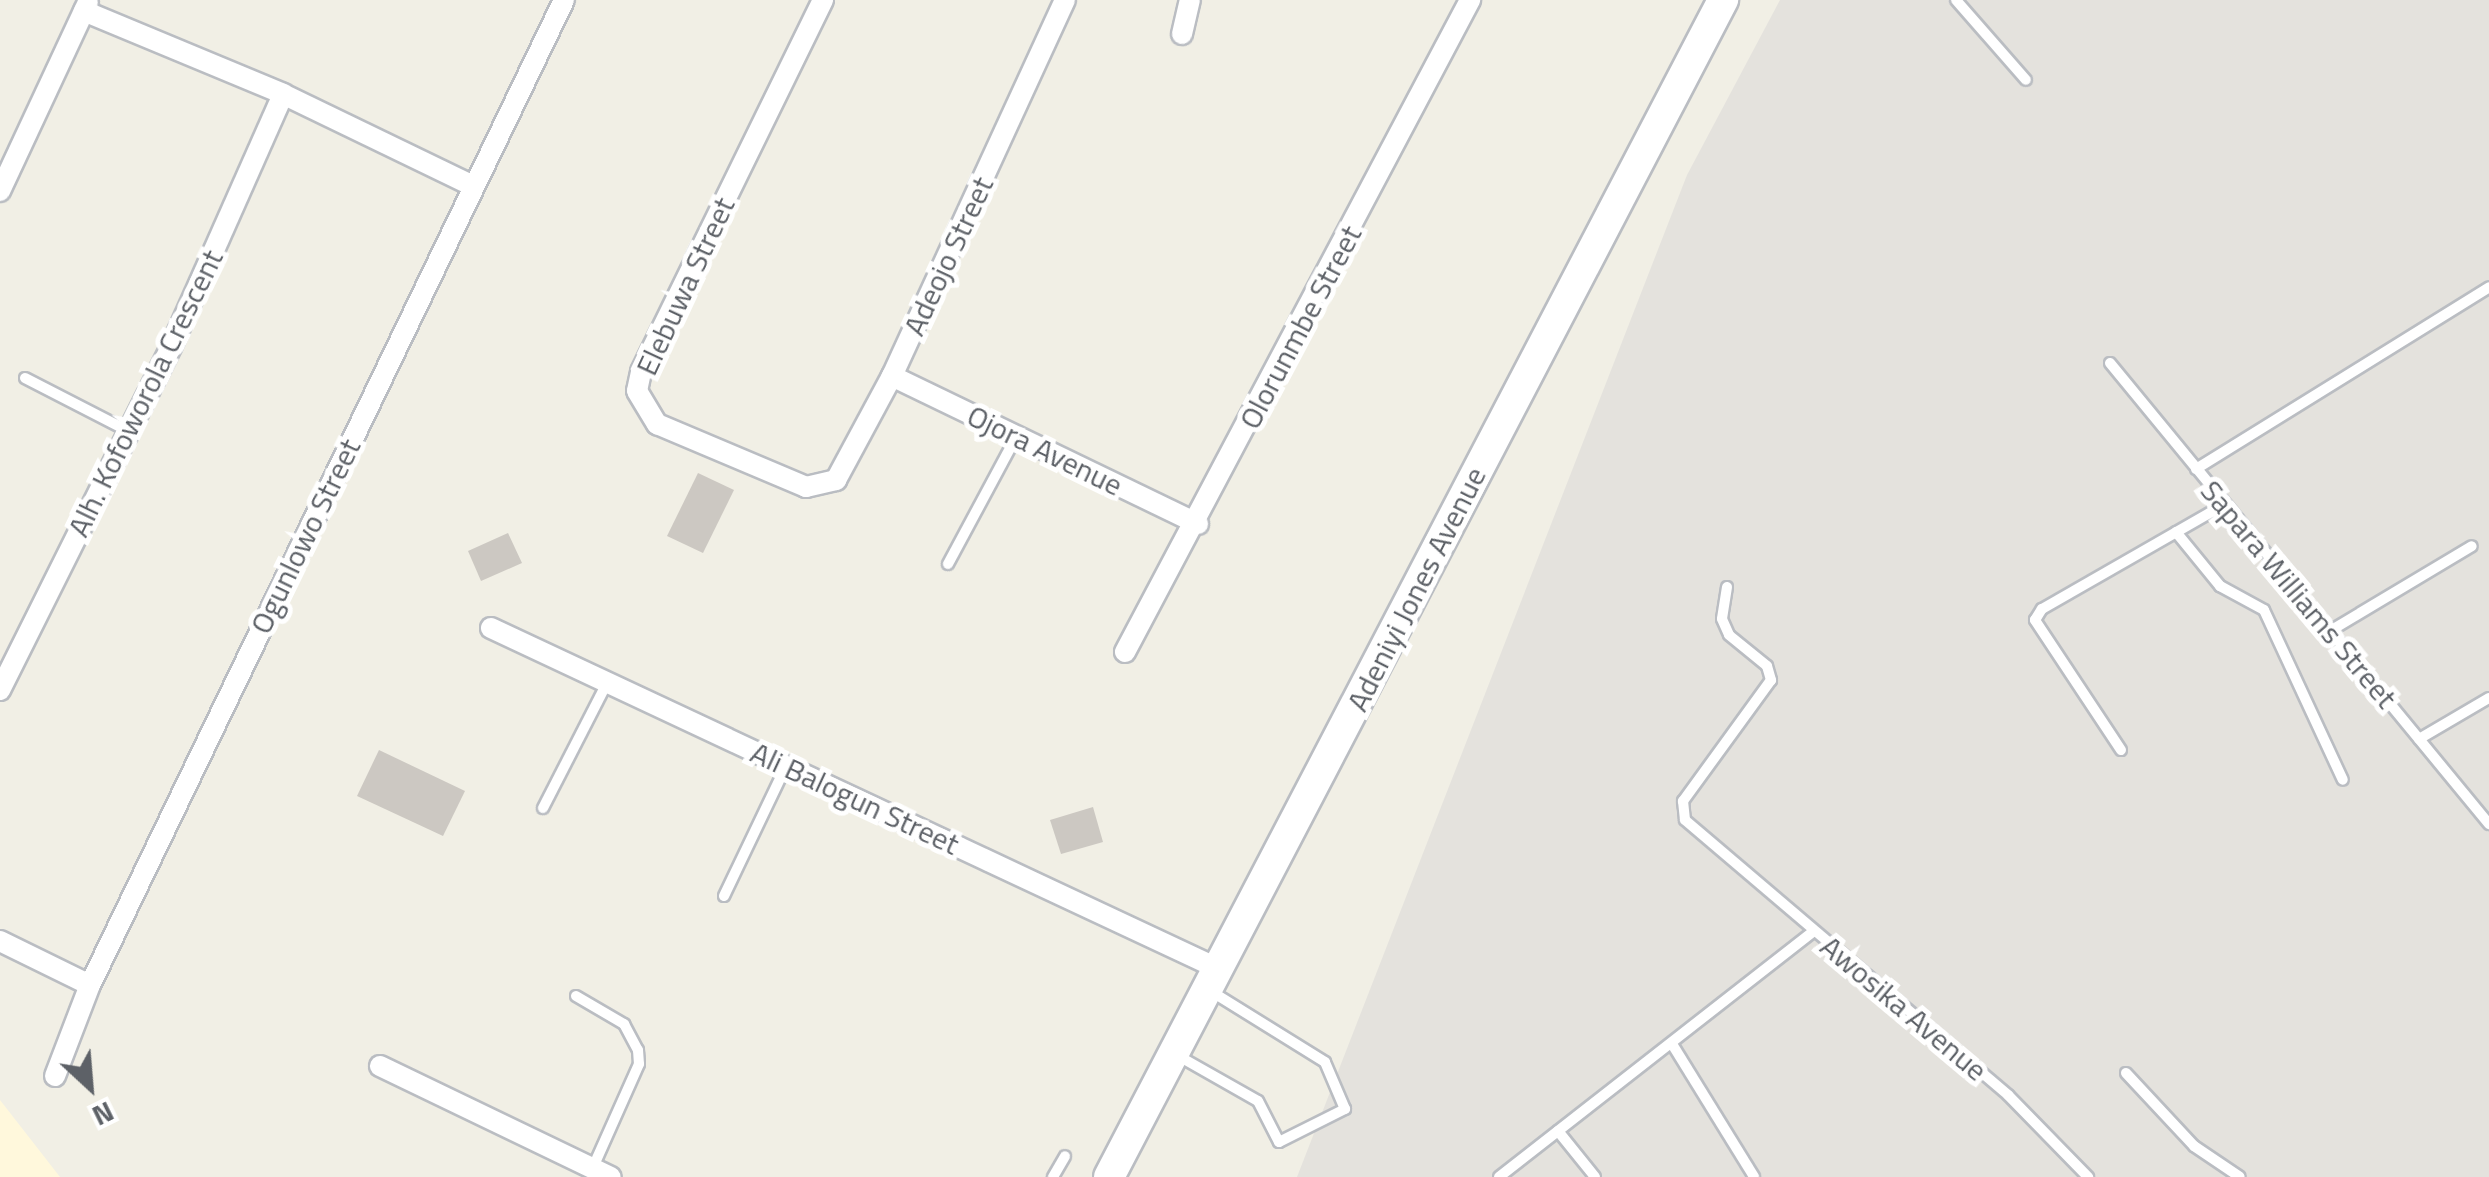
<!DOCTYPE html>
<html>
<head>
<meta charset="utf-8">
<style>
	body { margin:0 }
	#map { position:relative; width:2489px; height:1177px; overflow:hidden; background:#f1efe5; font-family:"Titillium Web",sans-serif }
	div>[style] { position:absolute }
	.commercial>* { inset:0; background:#fff8dc }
	.industrial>* { inset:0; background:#e4e2dd }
	.building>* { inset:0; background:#ccc8c2 }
	.roads { filter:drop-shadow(2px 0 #babdc2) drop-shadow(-2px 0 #babdc2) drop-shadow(0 2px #babdc2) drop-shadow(0 -2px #babdc2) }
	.lane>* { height:10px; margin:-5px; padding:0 5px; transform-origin:5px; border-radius:5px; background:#fff }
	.street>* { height:20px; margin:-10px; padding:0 10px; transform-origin:10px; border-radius:10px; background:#fff }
	.secondary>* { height:30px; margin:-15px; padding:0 15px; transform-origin:15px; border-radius:15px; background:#fff }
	span { translate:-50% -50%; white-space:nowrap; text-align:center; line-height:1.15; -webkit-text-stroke:10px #fff; paint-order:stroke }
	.street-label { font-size:30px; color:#5d6167 }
	.north { position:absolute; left:40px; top:1037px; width:100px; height:100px; -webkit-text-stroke:8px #fff; paint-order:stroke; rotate:154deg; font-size:28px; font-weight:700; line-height:40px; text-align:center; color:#5d6167 }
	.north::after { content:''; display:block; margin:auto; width:35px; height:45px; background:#5d6167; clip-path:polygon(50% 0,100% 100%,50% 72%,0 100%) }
</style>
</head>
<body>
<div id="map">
	<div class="commercial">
		<div style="clip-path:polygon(0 1100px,60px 1177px,0 1177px)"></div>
	</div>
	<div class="industrial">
		<div style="clip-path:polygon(1780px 0,2489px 0,2489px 1177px,1297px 1177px,1687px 175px)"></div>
	</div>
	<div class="building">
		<div style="clip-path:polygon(698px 473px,734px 490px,703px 553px,667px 536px)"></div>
		<div style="clip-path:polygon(508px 533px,522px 563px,481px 581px,468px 551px)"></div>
		<div style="clip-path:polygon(379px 750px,465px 791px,443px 836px,357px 796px)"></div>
		<div style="clip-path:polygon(1093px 807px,1103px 842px,1061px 854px,1050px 820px)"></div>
	</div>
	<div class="roads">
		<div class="lane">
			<div style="left:1956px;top:0;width:106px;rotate:48.8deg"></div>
			<div style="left:2110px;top:363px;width:597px;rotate:50.58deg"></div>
			<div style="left:25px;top:378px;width:116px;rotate:27.2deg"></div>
			<div style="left:2196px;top:469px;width:345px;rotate:-31.8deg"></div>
			<div style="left:2176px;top:532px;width:70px;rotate:50.8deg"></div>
			<div style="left:2220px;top:586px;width:50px;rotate:28.6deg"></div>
			<div style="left:2264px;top:610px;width:187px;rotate:65.1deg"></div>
			<div style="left:948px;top:564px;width:144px;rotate:-61.8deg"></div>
			<div style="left:1727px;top:587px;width:32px;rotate:99deg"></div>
			<div style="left:1722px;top:619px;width:17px;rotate:66deg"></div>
			<div style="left:1729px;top:635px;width:49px;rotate:39.2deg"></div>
			<div style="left:1767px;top:666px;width:15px;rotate:74deg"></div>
			<div style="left:1771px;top:680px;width:150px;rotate:126deg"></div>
			<div style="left:1683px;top:801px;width:19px;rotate:84deg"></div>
			<div style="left:1685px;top:820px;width:424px;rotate:40.4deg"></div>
			<div style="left:2008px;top:1095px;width:115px;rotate:45.7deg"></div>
			<div style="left:2330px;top:631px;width:165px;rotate:-30.9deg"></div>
			<div style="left:2419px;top:739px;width:81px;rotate:-30.4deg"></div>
			<div style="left:2121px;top:750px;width:156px;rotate:-123.5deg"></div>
			<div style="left:2035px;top:620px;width:13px;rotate:-58deg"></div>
			<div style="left:2042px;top:609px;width:211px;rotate:-29.8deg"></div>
			<div style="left:543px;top:808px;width:140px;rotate:-62.9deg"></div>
			<div style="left:724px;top:896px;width:144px;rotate:-64.5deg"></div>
			<div style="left:576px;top:996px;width:56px;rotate:30.3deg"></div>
			<div style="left:624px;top:1024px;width:30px;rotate:62deg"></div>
			<div style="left:638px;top:1050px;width:14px;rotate:86deg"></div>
			<div style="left:639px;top:1064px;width:111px;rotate:114deg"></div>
			<div style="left:1672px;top:1044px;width:156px;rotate:58.3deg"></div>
			<div style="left:1175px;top:1054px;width:95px;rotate:29.5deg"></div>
			<div style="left:1258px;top:1101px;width:46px;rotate:62.9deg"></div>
			<div style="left:1279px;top:1142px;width:74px;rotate:-26.6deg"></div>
			<div style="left:1345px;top:1109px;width:51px;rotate:-113.1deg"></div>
			<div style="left:1325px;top:1062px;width:137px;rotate:-148.2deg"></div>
			<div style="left:2126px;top:1073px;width:100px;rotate:47deg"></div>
			<div style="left:2194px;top:1146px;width:55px;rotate:34deg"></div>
			<div style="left:1558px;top:1131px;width:59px;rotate:51.2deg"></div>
			<div style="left:1053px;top:1177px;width:24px;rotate:-60deg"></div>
			<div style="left:1499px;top:1177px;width:398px;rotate:-38deg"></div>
		</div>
		<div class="street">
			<div style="left:823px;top:0;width:414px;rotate:116.1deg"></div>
			<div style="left:641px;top:372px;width:19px;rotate:102deg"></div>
			<div style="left:637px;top:391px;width:39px;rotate:59deg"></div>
			<div style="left:657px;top:424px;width:162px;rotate:22.9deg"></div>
			<div style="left:806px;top:487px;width:31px;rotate:-13deg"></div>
			<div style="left:836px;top:480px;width:118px;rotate:-61.7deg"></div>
			<div style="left:892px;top:376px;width:414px;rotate:-65.3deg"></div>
			<div style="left:84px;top:11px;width:216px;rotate:22.6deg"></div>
			<div style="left:283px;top:94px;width:211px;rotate:25.8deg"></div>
			<div style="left:1182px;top:34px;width:35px;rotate:-77deg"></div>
			<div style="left:0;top:191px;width:208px;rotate:-65deg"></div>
			<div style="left:892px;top:376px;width:340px;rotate:25.8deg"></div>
			<div style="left:491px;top:628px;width:804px;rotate:25.1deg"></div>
			<div style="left:1125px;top:652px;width:738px;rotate:-62.11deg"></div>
			<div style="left:0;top:690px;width:385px;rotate:-63.5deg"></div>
			<div style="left:172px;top:345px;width:274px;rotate:-66.1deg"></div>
			<div style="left:0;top:941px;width:100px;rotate:26.1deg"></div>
			<div style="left:380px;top:1066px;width:256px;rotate:25.7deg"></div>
			<div style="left:55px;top:1076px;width:97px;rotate:-69deg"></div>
			<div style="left:90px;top:985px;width:1093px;rotate:-64.3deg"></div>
		</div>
		<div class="secondary">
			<div style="left:1109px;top:1177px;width:1328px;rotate:-62.45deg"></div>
		</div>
	</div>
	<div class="street-label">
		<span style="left:948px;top:256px;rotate:-65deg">Adeojo Street</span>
		<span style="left:685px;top:286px;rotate:-65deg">Elebuwa Street</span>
		<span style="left:1300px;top:327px;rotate:-62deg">Olorunmbe Street</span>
		<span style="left:145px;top:393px;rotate:-64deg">Alh. Kofoworola Crescent</span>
		<span style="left:1045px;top:450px;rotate:26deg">Ojora Avenue</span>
		<span style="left:305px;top:536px;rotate:-64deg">Ogunlowo Street</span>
		<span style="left:1416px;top:589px;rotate:-63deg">Adeniyi Jones Avenue</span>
		<span style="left:2299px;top:594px;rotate:50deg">Sapara Williams Street</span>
		<span style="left:855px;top:798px;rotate:25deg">Ali Balogun Street</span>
		<span style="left:1904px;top:1008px;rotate:40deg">Awosika Avenue</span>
	</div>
	<div class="north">N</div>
</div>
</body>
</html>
